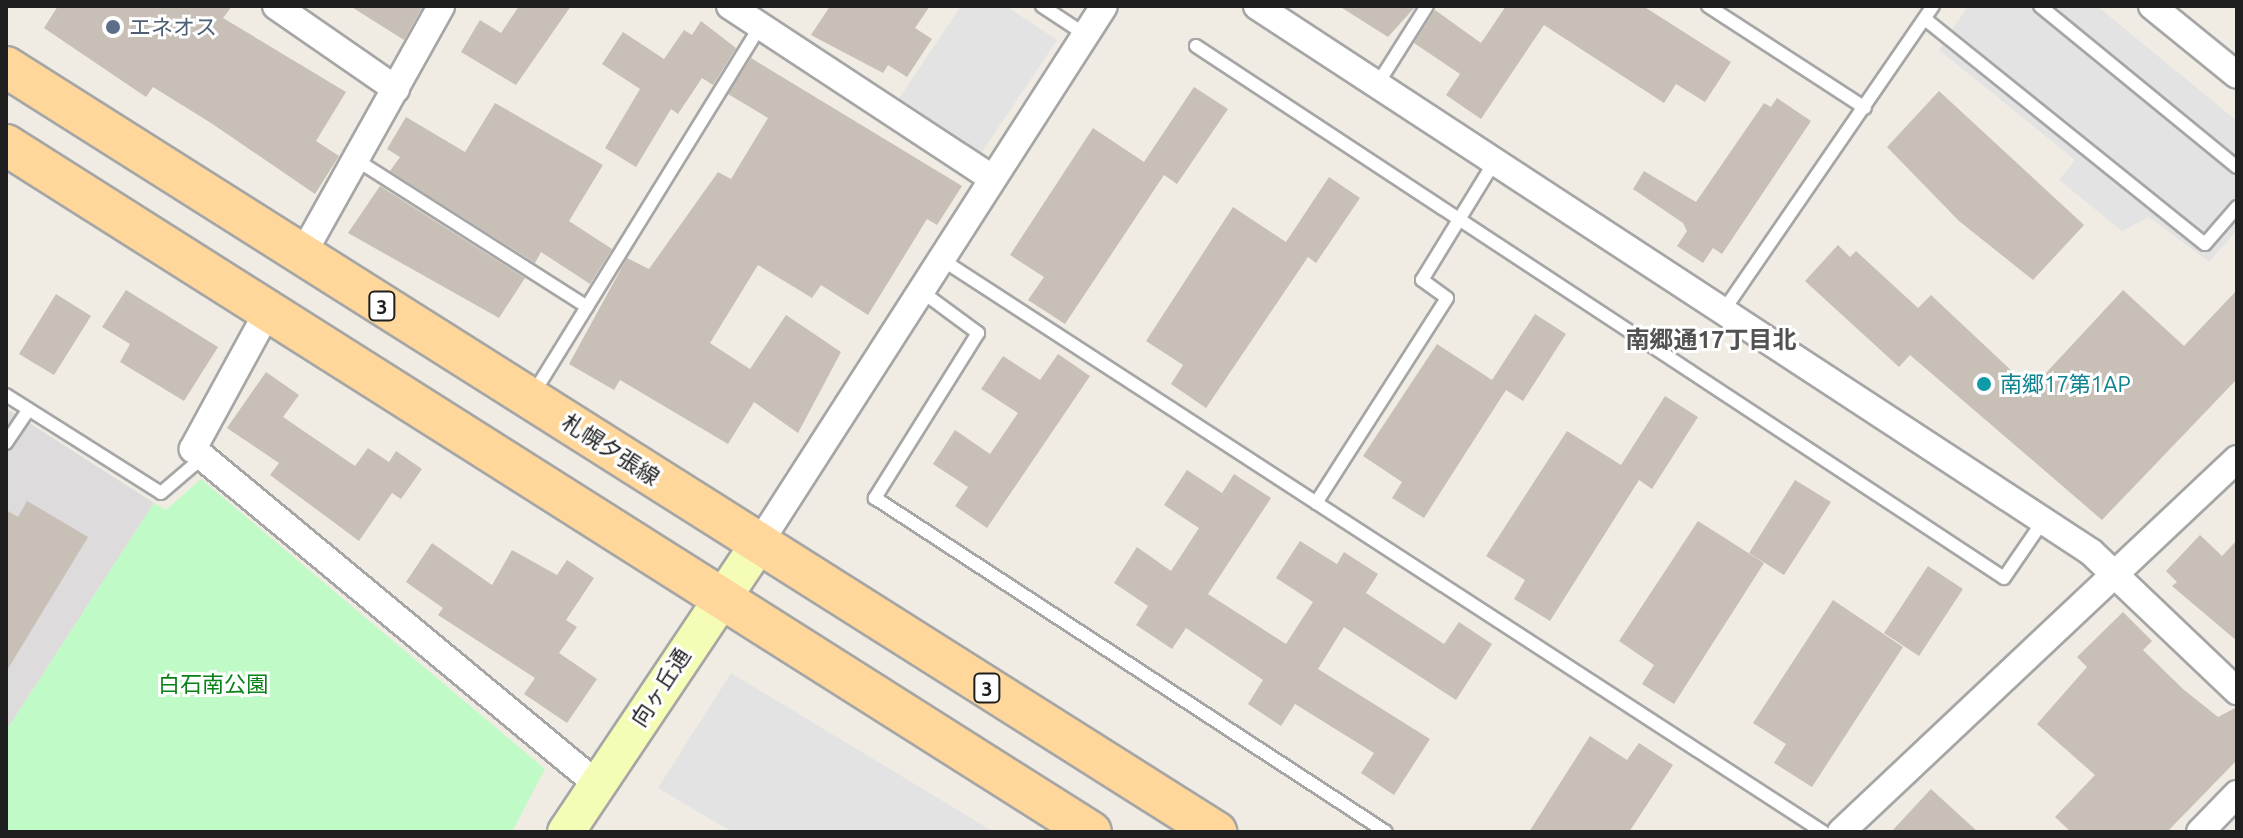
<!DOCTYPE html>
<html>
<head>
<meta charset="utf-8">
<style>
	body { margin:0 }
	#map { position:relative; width:2243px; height:838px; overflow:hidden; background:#f0ece4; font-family:Ubuntu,"Noto Sans JP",sans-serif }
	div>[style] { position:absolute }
	.residential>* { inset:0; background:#dddbdb }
	.park>* { inset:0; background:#c0fbc7 }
	.parking>* { inset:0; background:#e3e3e3 }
	.building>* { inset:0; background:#c8bfb7 }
	.roads { filter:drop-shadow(2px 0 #a6a6a6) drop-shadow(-2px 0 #a6a6a6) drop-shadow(0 2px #a6a6a6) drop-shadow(0 -2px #a6a6a6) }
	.lane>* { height:12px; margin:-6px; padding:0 6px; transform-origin:6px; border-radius:6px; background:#fff }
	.street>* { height:26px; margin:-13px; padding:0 13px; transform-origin:13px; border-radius:13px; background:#fff }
	.secondary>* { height:36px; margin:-18px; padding:0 18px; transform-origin:18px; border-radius:18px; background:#f5fcb6 }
	.primary>* { height:40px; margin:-20px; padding:0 20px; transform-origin:20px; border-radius:20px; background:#ffd79a }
	.dots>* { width:22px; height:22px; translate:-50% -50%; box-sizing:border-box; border:4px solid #fff; border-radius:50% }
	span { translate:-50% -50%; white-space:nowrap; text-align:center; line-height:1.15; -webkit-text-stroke:6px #fff; paint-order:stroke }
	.shield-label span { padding:2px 6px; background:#fff; border:2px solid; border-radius:6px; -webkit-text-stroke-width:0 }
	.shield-label { font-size:20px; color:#1f1f1f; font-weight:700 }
	.service-label { font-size:22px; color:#4e5e75 }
	.left { translate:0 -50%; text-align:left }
	.culture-label { font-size:22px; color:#0d838f }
	.street-label { font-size:22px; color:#1f1f1f }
	.park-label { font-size:22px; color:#088117 }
	.neighbourhood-label { font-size:24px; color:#525252; font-weight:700 }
	.frame { position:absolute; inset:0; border:8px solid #1f1f1f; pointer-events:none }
</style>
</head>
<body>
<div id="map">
	<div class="residential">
		<div style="clip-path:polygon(6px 408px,154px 503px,6px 731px)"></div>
	</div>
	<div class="park">
		<div style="clip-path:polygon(201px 479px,545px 769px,512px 832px,6px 832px,6px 731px,154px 503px,166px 510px)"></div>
	</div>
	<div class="parking">
		<div style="clip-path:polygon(961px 6px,1006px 6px,1057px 40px,980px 155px,898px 100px)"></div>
		<div style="clip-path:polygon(1968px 6px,2097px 6px,2237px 121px,2237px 230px,2209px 262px,2149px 217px,2122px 231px,2059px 180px,2075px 160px,1939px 50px)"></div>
		<div style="clip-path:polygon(731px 673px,994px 832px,732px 832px,658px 788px)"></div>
	</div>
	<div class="building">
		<div style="clip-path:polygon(58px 6px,232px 6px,223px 18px,346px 92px,316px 141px,339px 156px,315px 194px,211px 123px,153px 87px,146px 97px,44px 28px)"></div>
		<div style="clip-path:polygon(350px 6px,423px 6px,404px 40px)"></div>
		<div style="clip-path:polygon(519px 6px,571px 6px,516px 85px,461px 52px,480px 20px,501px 33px)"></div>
		<div style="clip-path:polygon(830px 6px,930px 6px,915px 28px,932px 39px,907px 77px,888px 65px,883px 73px,811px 35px)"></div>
		<div style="clip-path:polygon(1339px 6px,1416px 6px,1388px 37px)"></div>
		<div style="clip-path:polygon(1506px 6px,1643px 6px,1731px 62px,1705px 102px,1676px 84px,1664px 103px,1544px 25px,1481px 119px,1446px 95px,1460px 74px,1414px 43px,1435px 10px,1481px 43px)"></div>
		<div style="clip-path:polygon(701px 21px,736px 48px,713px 85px,702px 78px,678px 114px,671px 109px,636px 167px,605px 148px,640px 89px,602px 64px,623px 32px,664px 59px,684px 30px,692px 35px)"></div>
		<div style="clip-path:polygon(751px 58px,962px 186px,937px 225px,927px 219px,868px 315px,821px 285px,812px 298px,758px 265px,710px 343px,750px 369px,786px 315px,841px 352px,798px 433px,754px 402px,728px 444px,620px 380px,614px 390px,569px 364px,627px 258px,649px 269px,718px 172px,731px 179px,768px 118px,728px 94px)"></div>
		<div style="clip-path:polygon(1194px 87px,1228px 109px,1177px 184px,1164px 175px,1065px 324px,1028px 300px,1044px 277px,1010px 255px,1093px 128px,1144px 162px)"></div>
		<div style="clip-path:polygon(1939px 91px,2084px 225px,2033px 280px,1959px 221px,1887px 147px)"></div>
		<div style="clip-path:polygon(1777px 98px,1811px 121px,1722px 254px,1713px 248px,1703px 263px,1677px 246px,1687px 231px,1683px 223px,1633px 189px,1644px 171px,1696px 202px,1764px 103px,1771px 107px)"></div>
		<div style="clip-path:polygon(495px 103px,603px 165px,569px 221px,612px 249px,590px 284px,541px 252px,535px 263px,390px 171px,400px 157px,387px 149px,406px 117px,465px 152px)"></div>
		<div style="clip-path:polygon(1329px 177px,1360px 198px,1316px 263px,1308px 257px,1206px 408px,1171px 384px,1183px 365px,1146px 341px,1233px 207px,1286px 242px)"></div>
		<div style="clip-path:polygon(380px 186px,525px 278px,499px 318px,348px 233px)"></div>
		<div style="clip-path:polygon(1838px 245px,1850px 257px,1856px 251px,1918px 308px,1931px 295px,2031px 389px,2123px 290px,2184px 346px,2237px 290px,2237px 379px,2102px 520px,1910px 355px,1899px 367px,1805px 281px)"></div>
		<div style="clip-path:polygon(126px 290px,218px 347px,184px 401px,120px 362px,130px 344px,102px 327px)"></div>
		<div style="clip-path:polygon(56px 294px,91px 316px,54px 375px,19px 354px)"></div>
		<div style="clip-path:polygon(1535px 314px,1566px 334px,1523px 401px,1506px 390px,1424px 518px,1392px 498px,1402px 482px,1363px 456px,1437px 344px,1492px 380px)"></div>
		<div style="clip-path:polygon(1058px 354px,1090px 376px,987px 528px,955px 506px,968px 487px,933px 464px,955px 430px,990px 454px,1018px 413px,981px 389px,1003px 356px,1040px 380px)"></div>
		<div style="clip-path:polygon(266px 372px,299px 395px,283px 417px,355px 466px,368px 448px,389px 462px,396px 451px,422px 469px,401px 499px,392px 493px,359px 541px,270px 475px,279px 463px,227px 428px)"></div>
		<div style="clip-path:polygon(1665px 396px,1698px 417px,1652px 489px,1639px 480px,1550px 621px,1514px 599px,1525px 580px,1486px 556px,1567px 431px,1621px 465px)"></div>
		<div style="clip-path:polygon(1187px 470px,1222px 493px,1234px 474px,1271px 498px,1208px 594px,1286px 644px,1313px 602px,1276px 578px,1300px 541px,1337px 564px,1344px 552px,1378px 574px,1366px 593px,1444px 644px,1459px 622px,1492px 644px,1456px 700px,1344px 627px,1318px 669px,1430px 739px,1394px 795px,1361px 773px,1374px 753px,1295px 704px,1281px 726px,1248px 704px,1263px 680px,1186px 628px,1172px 649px,1136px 625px,1148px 606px,1114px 583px,1137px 547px,1171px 571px,1199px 528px,1164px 505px)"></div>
		<div style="clip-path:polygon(1795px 480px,1831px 502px,1784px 575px,1749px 553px)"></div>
		<div style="clip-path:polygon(27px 501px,88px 537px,6px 672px,6px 510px,18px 517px)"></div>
		<div style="clip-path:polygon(1698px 521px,1764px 563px,1674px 704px,1642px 684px,1654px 665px,1619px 641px)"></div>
		<div style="clip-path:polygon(2200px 535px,2222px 556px,2237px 540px,2237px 641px,2172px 586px,2177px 582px,2166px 571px)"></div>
		<div style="clip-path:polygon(432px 543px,492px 585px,512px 550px,557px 575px,567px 560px,594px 578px,566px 620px,577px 627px,559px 653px,597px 679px,567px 723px,524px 694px,535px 678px,438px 615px,443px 608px,406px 582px)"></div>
		<div style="clip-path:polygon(1928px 566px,1963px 589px,1919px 656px,1884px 633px)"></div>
		<div style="clip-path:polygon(1833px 600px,1903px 647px,1812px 787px,1774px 763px,1786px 744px,1753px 723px)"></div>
		<div style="clip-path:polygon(2123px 612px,2152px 641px,2143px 650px,2183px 689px,2218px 717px,2237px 707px,2237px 760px,2167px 832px,2071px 832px,2055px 817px,2095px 775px,2037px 724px,2087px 667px,2077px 657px)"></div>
		<div style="clip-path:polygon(1590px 736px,1627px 760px,1639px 743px,1673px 765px,1629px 832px,1529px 832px)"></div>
		<div style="clip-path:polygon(1931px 789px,1978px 832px,1891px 832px)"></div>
	</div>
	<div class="roads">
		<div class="lane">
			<div style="left:1042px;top:6px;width:53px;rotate:33.4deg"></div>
			<div style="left:1708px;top:6px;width:187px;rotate:33deg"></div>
			<div style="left:2040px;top:6px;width:254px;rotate:39.3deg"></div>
			<div style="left:1925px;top:19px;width:359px;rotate:38.8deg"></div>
			<div style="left:2205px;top:244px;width:49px;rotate:-49.1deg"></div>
			<div style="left:1196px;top:46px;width:967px;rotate:33.36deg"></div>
			<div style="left:2004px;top:578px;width:69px;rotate:-55.6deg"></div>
			<div style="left:1377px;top:85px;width:93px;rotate:-57.7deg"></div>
			<div style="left:355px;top:159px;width:275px;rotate:32.5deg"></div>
			<div style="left:941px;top:259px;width:1052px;rotate:33.01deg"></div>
			<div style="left:921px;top:291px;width:71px;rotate:36.4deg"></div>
			<div style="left:978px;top:333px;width:195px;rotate:122deg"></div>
			<div style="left:875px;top:498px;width:610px;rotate:33.17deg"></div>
			<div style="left:1724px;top:310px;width:369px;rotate:-55.5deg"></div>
			<div style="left:533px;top:394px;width:432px;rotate:-58.3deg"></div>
			<div style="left:6px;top:395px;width:183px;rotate:32.3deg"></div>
			<div style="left:161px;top:493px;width:55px;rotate:-40.6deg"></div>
			<div style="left:6px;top:443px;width:40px;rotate:-56deg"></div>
			<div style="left:1316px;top:503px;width:243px;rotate:-57.4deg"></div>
			<div style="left:1447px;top:298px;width:31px;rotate:-144deg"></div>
			<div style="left:1422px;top:280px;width:140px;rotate:-58.5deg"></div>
		</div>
		<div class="street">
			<div style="left:276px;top:6px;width:146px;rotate:34.7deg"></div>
			<div style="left:730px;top:6px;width:313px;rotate:33.3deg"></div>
			<div style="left:1257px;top:6px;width:997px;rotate:33.21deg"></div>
			<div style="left:2091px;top:552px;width:202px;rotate:43.6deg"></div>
			<div style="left:2152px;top:6px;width:109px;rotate:39.1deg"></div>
			<div style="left:301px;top:257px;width:287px;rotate:-60.8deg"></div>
			<div style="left:267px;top:313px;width:155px;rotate:118.6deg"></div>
			<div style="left:193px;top:449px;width:525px;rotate:39.67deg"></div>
			<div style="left:758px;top:545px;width:640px;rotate:-57.3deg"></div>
			<div style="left:1841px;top:832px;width:544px;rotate:-43.29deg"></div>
			<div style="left:2200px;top:832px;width:53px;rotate:-45.8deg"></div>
		</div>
		<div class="secondary">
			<div style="left:566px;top:832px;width:345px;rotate:-56.2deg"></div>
		</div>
		<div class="primary">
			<div style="left:6px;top:67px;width:1432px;rotate:32.3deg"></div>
			<div style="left:6px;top:145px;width:1284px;rotate:32.34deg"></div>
		</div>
	</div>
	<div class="dots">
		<div style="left:113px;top:27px;background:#5c6f8a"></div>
		<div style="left:1984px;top:384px;background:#0f9aa8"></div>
	</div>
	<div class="shield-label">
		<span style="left:382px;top:306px">3</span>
		<span style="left:987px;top:688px">3</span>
	</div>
	<div class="service-label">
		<span class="left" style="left:129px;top:27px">エネオス</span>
	</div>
	<div class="culture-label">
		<span class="left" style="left:2000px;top:384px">南郷17第1AP</span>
	</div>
	<div class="street-label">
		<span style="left:611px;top:449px;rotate:33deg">札幌夕張線</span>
		<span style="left:660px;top:687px;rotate:-57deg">向ヶ丘通</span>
	</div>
	<div class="park-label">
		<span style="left:213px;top:684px">白石南公園</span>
	</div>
	<div class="neighbourhood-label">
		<span style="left:1711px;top:340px">南郷通17丁目北</span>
	</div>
	<div class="frame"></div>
</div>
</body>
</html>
